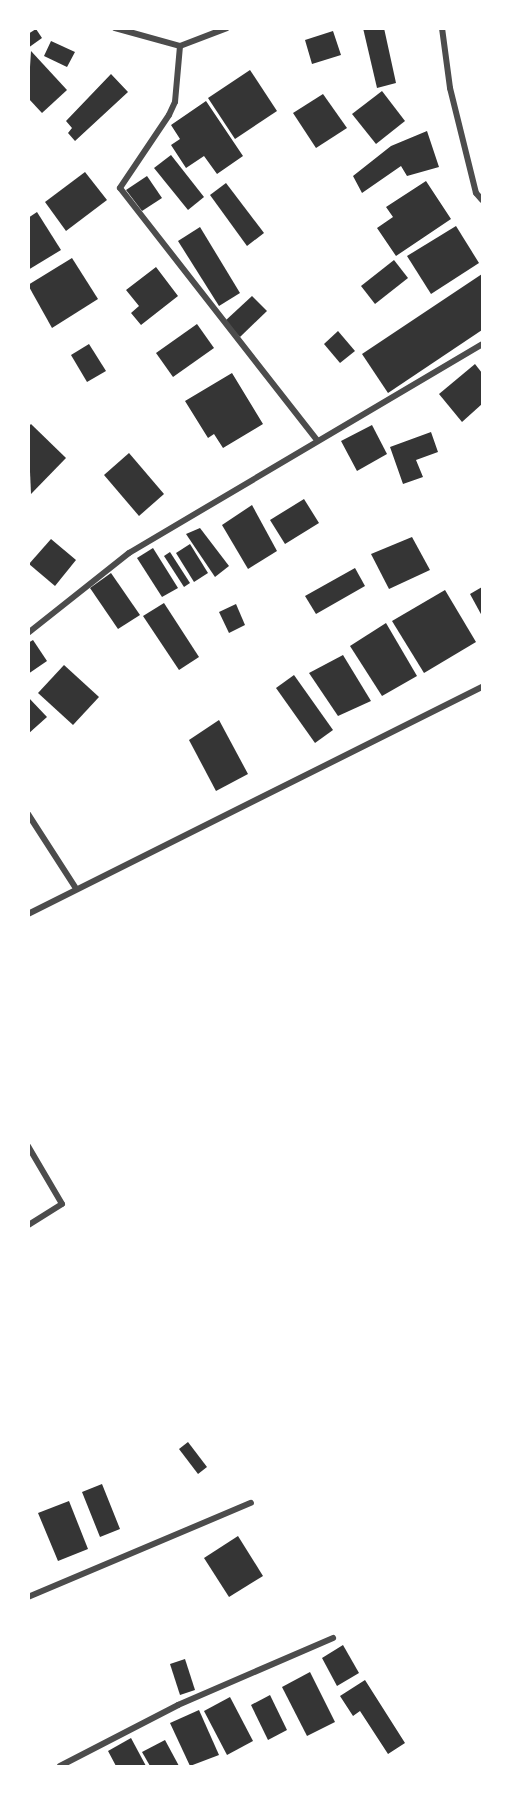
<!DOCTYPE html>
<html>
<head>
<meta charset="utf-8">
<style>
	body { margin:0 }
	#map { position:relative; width:511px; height:1795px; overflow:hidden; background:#fff; font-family:Figtree,sans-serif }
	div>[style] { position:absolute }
	.building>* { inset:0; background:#353535 }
	.minor>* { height:6px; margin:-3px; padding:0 3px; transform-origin:3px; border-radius:3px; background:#4c4c4c }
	span { translate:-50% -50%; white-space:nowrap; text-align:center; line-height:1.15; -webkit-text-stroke:6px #fff; paint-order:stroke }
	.frame { position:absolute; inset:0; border:30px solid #fff; pointer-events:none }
</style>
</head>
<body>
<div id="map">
	<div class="building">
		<div style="clip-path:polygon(363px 28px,384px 28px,396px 83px,377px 88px)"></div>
		<div style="clip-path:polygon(36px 29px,42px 38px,28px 48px,28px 34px)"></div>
		<div style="clip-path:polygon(333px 31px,341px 55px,312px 64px,305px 40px)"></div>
		<div style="clip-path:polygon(51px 41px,75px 52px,67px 67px,44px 56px)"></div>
		<div style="clip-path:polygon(31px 51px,67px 90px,42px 113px,28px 98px)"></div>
		<div style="clip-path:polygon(250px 70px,277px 111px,235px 139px,208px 98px)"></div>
		<div style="clip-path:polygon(111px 74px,128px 92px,75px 141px,68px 133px,72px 128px,66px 121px)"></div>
		<div style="clip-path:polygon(382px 91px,405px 121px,376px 144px,352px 114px)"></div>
		<div style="clip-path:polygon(323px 94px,347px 128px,316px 148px,293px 113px)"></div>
		<div style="clip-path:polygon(206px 101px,243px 156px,217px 174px,204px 156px,186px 168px,171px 145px,180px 139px,171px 125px)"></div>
		<div style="clip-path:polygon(427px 131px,439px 167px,407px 176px,401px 166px,362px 193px,353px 176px,391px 146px)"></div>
		<div style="clip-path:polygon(171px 155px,204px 197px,188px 210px,154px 168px)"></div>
		<div style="clip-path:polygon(85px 172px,107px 200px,66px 231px,45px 202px)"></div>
		<div style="clip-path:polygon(147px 176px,162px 198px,142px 211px,126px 190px)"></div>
		<div style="clip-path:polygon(426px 181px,451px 219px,396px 256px,377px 228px,393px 217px,386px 207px)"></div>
		<div style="clip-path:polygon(226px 183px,264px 233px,247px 246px,210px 195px)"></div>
		<div style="clip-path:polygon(37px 212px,61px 250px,28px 270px,28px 218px)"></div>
		<div style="clip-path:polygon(456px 226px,479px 263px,431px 294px,407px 256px)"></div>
		<div style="clip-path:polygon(200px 227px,240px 293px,219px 306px,178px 241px)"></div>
		<div style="clip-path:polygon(72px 258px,98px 299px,52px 328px,28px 285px)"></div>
		<div style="clip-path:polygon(394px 260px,408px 278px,375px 304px,361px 286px)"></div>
		<div style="clip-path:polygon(156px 267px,178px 296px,141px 325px,131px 313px,139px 306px,126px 290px)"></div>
		<div style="clip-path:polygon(482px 274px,482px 330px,388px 393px,362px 354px)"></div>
		<div style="clip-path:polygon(252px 296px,267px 311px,240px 337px,225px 321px)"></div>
		<div style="clip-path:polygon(197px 324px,214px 348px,173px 377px,156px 353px)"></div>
		<div style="clip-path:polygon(338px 331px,355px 351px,340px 363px,324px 344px)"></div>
		<div style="clip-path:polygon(89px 344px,106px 371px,87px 382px,71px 355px)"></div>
		<div style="clip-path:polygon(475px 364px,482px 373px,482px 404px,462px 422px,439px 394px)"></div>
		<div style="clip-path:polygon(232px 373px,263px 424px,223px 448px,214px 434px,208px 438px,185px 401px)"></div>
		<div style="clip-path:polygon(31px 424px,66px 458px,31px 494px,28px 427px)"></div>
		<div style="clip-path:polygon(372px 425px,387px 454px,357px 471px,341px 441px)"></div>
		<div style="clip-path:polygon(431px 432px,438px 452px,416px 460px,423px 477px,403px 484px,390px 447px)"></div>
		<div style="clip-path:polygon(129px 453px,164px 494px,139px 516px,104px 475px)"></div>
		<div style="clip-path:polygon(304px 499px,319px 523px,285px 544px,270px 520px)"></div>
		<div style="clip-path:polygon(252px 505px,277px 551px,248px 569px,222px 525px)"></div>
		<div style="clip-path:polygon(200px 528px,229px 566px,215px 577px,186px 534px)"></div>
		<div style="clip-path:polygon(412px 537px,430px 570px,389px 589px,371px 554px)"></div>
		<div style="clip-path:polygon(51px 539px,76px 560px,55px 586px,29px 564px)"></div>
		<div style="clip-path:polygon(190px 544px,208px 573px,194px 582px,176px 553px)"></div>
		<div style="clip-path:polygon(153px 548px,178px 588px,162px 597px,137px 558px)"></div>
		<div style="clip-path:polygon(170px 552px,190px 583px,184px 587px,164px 556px)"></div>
		<div style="clip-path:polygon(355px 568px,365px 586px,316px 614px,305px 596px)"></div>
		<div style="clip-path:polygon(111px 573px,140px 615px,118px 629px,90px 588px)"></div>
		<div style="clip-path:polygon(482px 587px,482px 616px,470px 594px)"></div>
		<div style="clip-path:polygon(445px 590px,476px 642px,424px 673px,392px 621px)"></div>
		<div style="clip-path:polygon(164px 603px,199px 657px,179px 670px,143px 616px)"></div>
		<div style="clip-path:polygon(236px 604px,245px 625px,229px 633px,219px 612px)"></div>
		<div style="clip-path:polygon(386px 623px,417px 676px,382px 696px,350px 646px)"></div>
		<div style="clip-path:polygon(33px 640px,47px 661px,28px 674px,28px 643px)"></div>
		<div style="clip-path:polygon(343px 655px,371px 701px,338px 716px,309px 673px)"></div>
		<div style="clip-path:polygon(64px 665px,99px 697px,73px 725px,38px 693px)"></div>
		<div style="clip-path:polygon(294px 675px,333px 730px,315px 743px,276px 688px)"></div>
		<div style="clip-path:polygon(28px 697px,47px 717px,28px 734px)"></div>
		<div style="clip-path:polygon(219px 720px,248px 774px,216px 791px,189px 740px)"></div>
		<div style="clip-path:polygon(188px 1442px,207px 1467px,198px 1474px,179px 1449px)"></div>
		<div style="clip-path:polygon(102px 1484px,120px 1529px,100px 1537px,82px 1492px)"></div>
		<div style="clip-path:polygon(69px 1501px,88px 1549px,58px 1561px,38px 1513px)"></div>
		<div style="clip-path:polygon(238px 1536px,263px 1576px,229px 1597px,204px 1558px)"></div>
		<div style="clip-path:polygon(343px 1645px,359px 1673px,337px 1686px,322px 1658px)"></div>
		<div style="clip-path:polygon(185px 1659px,195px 1690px,180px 1695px,170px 1664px)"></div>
		<div style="clip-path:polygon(310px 1672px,335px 1722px,307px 1736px,282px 1687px)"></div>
		<div style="clip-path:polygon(365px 1680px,405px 1743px,388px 1754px,360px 1711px,353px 1716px,340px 1696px)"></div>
		<div style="clip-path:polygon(270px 1695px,287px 1730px,268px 1740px,251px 1705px)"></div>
		<div style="clip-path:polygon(230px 1697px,253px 1741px,227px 1755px,204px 1711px)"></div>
		<div style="clip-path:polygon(199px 1710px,219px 1755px,190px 1766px,170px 1723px)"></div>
		<div style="clip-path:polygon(131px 1738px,146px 1766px,116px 1766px,108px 1751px)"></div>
		<div style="clip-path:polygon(165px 1740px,179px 1766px,150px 1766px,142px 1752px)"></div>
	</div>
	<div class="minor">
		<div style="left:115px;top:28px;width:67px;rotate:15.5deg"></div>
		<div style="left:180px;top:46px;width:50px;rotate:-21deg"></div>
		<div style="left:442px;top:28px;width:61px;rotate:82.4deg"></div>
		<div style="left:450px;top:88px;width:108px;rotate:76.1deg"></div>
		<div style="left:476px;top:193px;width:9px;rotate:49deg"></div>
		<div style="left:180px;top:46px;width:56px;rotate:95.1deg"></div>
		<div style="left:175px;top:102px;width:14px;rotate:115deg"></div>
		<div style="left:169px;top:115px;width:88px;rotate:123.9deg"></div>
		<div style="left:120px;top:188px;width:320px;rotate:52deg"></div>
		<div style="left:28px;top:633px;width:129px;rotate:-38.4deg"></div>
		<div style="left:129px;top:553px;width:410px;rotate:-30.6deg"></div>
		<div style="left:28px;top:814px;width:87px;rotate:57.2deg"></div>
		<div style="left:28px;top:914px;width:508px;rotate:-26.57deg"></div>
		<div style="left:28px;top:1146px;width:67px;rotate:59.6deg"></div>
		<div style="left:62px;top:1204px;width:40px;rotate:148deg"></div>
		<div style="left:28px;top:1597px;width:242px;rotate:-22.9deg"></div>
		<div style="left:60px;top:1766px;width:133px;rotate:-27.3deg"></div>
		<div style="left:178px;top:1705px;width:169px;rotate:-23.4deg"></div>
	</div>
	<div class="frame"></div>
</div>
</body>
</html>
